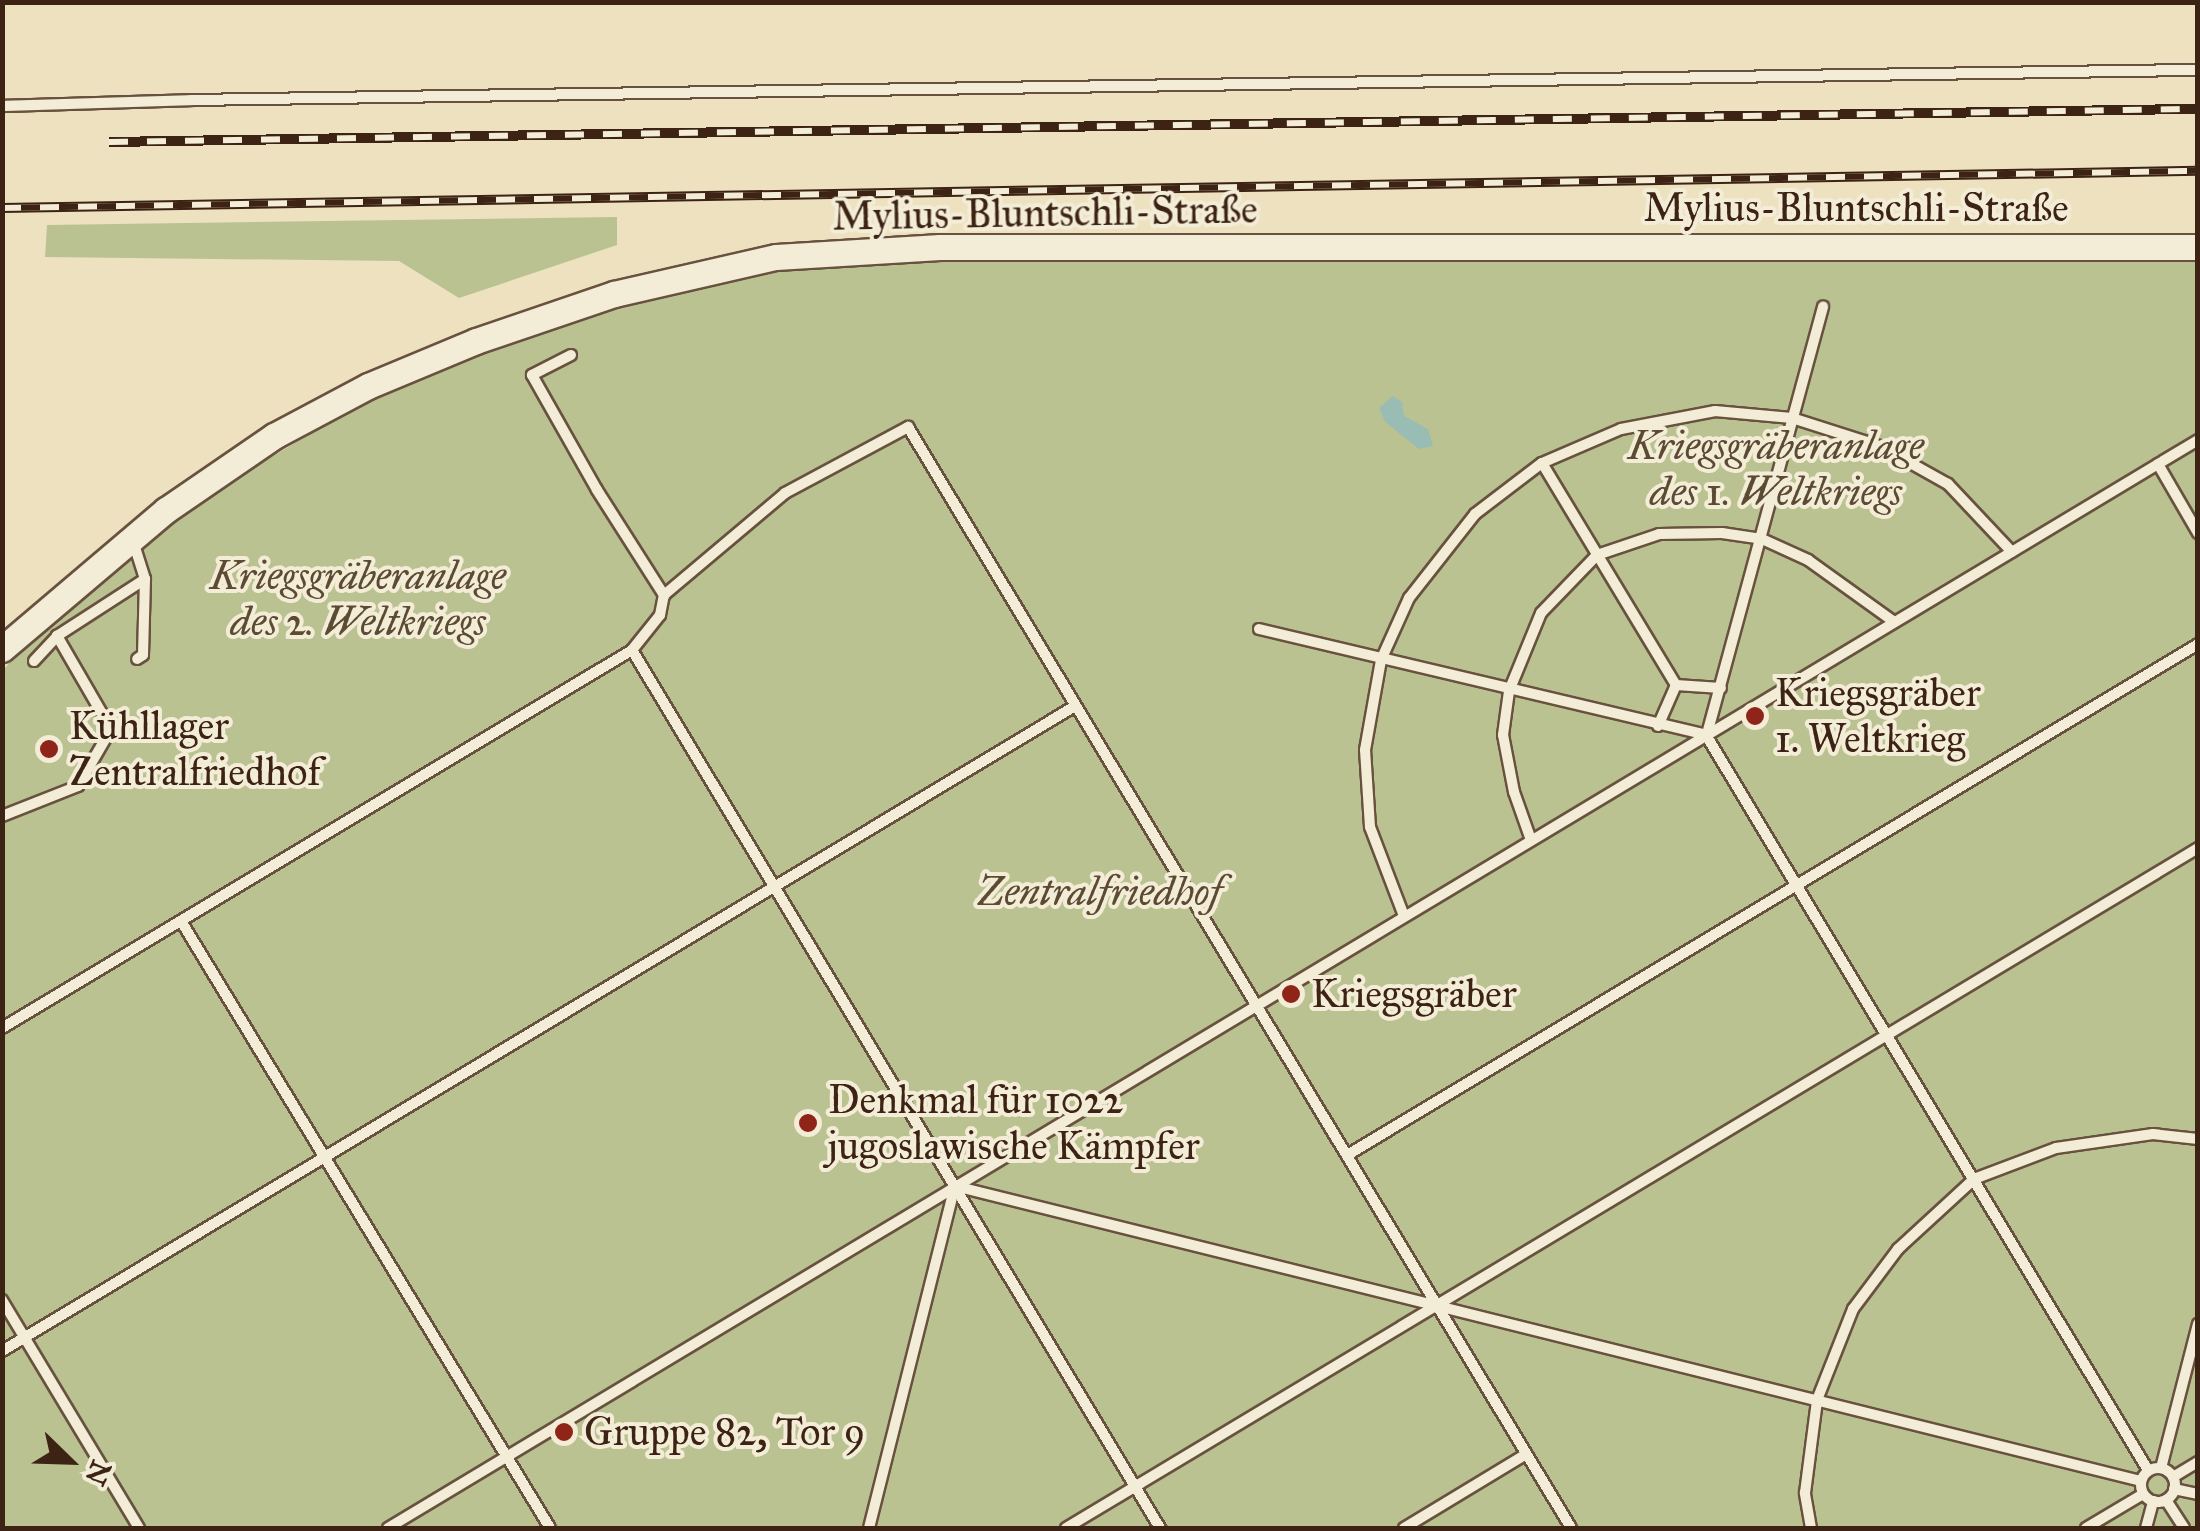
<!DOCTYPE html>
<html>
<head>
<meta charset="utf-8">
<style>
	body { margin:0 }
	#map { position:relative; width:2200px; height:1531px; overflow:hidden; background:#ede1c0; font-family:"IM FELL Great Primer",serif }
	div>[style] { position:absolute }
	.green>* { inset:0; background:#bac291 }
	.water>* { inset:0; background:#99bdb4 }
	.roads { filter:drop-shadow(2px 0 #68523f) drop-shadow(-2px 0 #68523f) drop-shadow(0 2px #68523f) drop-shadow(0 -2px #68523f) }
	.service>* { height:10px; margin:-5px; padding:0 5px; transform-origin:5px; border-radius:5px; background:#f3ecd6 }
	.service>.ring { margin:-5px; padding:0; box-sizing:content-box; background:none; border:10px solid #f3ecd6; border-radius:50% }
	.tertiary>* { height:25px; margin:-12.5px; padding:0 12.5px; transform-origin:12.5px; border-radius:12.5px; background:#f3ecd6 }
	.rail>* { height:10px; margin-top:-5px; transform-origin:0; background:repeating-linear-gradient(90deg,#f3ecd6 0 19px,#3c2314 0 38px); box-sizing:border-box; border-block:2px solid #3c2314 }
	.dots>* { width:28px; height:28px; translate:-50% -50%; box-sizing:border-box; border:5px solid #f3ecd6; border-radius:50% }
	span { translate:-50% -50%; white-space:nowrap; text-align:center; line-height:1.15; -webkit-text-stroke:8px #f3ecd6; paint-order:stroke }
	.street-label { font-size:40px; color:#3c2314 }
	.park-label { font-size:40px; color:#5c4b33; font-style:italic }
	.poi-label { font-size:40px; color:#3c2314 }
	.left { translate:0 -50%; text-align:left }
	.frame { position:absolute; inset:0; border:5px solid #3c2314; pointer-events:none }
	.north { position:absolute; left:20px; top:1411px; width:100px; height:100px; -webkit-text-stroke:8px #f3ecd6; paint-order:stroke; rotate:113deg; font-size:28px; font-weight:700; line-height:40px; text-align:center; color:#3c2314 }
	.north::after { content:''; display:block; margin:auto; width:35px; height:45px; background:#3c2314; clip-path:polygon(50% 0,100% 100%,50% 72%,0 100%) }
</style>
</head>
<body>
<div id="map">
	<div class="green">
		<div style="clip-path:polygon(617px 217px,617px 245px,459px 298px,399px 261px,45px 257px,47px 225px)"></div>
		<div style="clip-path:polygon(941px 255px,2197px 258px,2197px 1528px,3px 1528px,2px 671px,32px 639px,138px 547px,241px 475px,352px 409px,499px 345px,676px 290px,775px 270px)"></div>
	</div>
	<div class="water">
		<div style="clip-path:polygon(1393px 396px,1402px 402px,1404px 416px,1428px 429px,1433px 446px,1419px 449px,1385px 422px,1379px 408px)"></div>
	</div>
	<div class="roads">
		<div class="service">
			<div style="left:2px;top:106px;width:189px;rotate:-1.8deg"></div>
			<div style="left:191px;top:100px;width:2007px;rotate:-0.86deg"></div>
			<div style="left:571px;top:355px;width:44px;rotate:152.9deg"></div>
			<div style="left:532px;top:375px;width:132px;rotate:60.5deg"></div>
			<div style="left:597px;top:490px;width:125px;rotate:57.5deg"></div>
			<div style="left:1542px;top:463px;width:259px;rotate:58.9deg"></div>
			<div style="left:1676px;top:685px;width:45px;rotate:3.8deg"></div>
			<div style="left:2158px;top:464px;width:80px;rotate:59.9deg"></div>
			<div style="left:132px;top:538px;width:43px;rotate:72.4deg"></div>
			<div style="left:145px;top:579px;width:76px;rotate:91.5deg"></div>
			<div style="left:143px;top:655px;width:7px;rotate:146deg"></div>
			<div style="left:1259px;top:629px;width:459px;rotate:13.3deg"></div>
			<div style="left:1706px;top:735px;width:858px;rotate:58.98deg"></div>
			<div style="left:632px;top:650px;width:1025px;rotate:58.98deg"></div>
			<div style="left:34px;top:661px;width:34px;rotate:-47deg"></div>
			<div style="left:57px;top:636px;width:105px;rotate:-32.9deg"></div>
			<div style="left:1658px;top:726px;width:45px;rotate:-66.3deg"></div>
			<div style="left:1707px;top:734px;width:443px;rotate:-74.8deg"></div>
			<div style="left:2px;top:816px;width:82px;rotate:-21.5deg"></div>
			<div style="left:78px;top:786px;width:66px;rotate:-59.9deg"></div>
			<div style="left:111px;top:729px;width:108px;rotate:-120.1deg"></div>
			<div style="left:1531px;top:840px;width:51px;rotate:-109.5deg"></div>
			<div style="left:1514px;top:792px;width:58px;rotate:-100.9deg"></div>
			<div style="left:1503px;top:735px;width:44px;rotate:-82.2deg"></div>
			<div style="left:1509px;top:691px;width:84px;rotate:-67.7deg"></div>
			<div style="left:1541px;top:613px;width:81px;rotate:-46deg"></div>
			<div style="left:1597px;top:555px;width:65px;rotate:-18.7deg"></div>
			<div style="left:1659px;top:534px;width:63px;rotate:-0.9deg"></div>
			<div style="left:1722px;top:533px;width:40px;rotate:8.5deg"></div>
			<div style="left:1762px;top:539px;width:51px;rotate:24.5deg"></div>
			<div style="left:1808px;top:560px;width:105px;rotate:35.7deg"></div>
			<div style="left:1404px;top:916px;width:95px;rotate:-110.9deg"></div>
			<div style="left:1370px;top:827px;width:77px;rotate:-93.7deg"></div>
			<div style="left:1365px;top:750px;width:91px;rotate:-79.9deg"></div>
			<div style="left:1381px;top:660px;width:68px;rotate:-65.7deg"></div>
			<div style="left:1409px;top:598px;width:107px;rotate:-51.8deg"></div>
			<div style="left:1475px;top:514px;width:84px;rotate:-37.3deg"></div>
			<div style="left:1542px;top:463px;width:86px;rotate:-23.3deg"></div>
			<div style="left:1621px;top:429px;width:96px;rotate:-10.8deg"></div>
			<div style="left:1715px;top:411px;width:77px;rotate:5.2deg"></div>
			<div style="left:1792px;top:418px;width:92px;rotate:17.7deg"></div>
			<div style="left:1880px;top:446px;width:78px;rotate:29.2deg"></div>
			<div style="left:1948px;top:484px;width:93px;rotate:46.7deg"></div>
			<div style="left:181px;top:921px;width:710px;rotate:58.7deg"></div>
			<div style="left:2px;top:1028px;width:735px;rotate:-30.96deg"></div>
			<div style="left:632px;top:650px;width:45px;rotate:-51.3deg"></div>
			<div style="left:660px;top:615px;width:20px;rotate:-79deg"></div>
			<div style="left:664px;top:595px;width:158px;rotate:-40.1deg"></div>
			<div style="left:785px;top:493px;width:140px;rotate:-28.2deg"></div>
			<div style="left:908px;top:427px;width:1285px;rotate:58.94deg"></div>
			<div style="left:1349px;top:1154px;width:990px;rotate:-30.99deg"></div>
			<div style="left:2px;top:1300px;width:266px;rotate:59deg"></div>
			<div style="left:2px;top:1351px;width:1252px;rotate:-31.01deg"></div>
			<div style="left:2161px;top:1468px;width:149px;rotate:-75.6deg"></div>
			<div class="ring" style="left:2141px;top:1468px;width:24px;height:24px"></div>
			<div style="left:2173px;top:1477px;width:29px;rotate:-31deg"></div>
			<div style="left:2174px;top:1489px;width:25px;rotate:12deg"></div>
			<div style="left:2166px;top:1500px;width:33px;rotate:57deg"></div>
			<div style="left:388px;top:1528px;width:2112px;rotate:-31.01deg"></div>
			<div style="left:869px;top:1528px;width:353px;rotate:-75.9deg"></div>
			<div style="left:955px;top:1186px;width:1222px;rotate:13.97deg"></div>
			<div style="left:1066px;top:1528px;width:1321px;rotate:-30.99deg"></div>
			<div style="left:1404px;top:1528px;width:143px;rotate:-31.2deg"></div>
			<div style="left:1811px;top:1528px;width:36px;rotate:-100deg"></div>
			<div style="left:1805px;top:1493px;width:94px;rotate:-82.6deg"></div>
			<div style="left:1817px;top:1400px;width:98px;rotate:-68.4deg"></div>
			<div style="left:1853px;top:1309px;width:75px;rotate:-53.1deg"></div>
			<div style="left:1898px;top:1249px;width:103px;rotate:-42.6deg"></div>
			<div style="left:1974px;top:1179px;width:88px;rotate:-20.7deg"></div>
			<div style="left:2056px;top:1148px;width:98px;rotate:-8.2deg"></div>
			<div style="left:2153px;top:1134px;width:45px;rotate:6.3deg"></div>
			<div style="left:2086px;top:1528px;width:66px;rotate:-30.8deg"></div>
			<div style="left:2146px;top:1528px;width:28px;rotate:-75deg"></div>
		</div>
		<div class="tertiary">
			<div style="left:2px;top:649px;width:215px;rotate:-40.3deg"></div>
			<div style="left:166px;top:510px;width:131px;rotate:-34.4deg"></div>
			<div style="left:274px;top:436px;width:106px;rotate:-28deg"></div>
			<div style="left:368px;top:386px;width:117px;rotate:-22.6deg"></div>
			<div style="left:476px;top:341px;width:146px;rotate:-18.8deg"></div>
			<div style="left:614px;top:294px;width:166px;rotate:-12.9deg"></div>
			<div style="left:776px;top:257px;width:164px;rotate:-3.5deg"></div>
			<div style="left:940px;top:247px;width:1258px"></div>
		</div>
	</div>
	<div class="rail">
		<div style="left:109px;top:142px;width:2089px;rotate:-0.91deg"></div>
		<div style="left:2px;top:208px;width:2196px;rotate:-0.97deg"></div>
	</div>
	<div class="dots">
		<div style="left:1755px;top:716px;background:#8f2418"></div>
		<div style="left:49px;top:749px;background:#8f2418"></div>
		<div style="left:1291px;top:994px;background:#8f2418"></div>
		<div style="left:808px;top:1123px;background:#8f2418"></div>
		<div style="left:564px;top:1432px;background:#8f2418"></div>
	</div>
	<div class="street-label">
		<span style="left:1856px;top:208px">Mylius-Bluntschli-Straße</span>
		<span style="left:1045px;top:213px;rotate:-1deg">Mylius-Bluntschli-Straße</span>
	</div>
	<div class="park-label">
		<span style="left:1776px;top:469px">Kriegsgräberanlage<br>des 1. Weltkriegs</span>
		<span style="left:358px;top:599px">Kriegsgräberanlage<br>des 2. Weltkriegs</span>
		<span style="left:1100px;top:892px">Zentralfriedhof</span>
	</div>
	<div class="poi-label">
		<span class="left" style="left:1775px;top:716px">Kriegsgräber<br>1. Weltkrieg</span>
		<span class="left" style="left:69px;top:749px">Kühllager<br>Zentralfriedhof</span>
		<span class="left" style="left:1311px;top:994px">Kriegsgräber</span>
		<span class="left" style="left:828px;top:1123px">Denkmal für 1022<br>jugoslawische Kämpfer</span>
		<span class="left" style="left:584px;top:1432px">Gruppe 82, Tor 9</span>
	</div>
	<div class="frame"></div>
	<div class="north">N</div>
</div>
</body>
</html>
